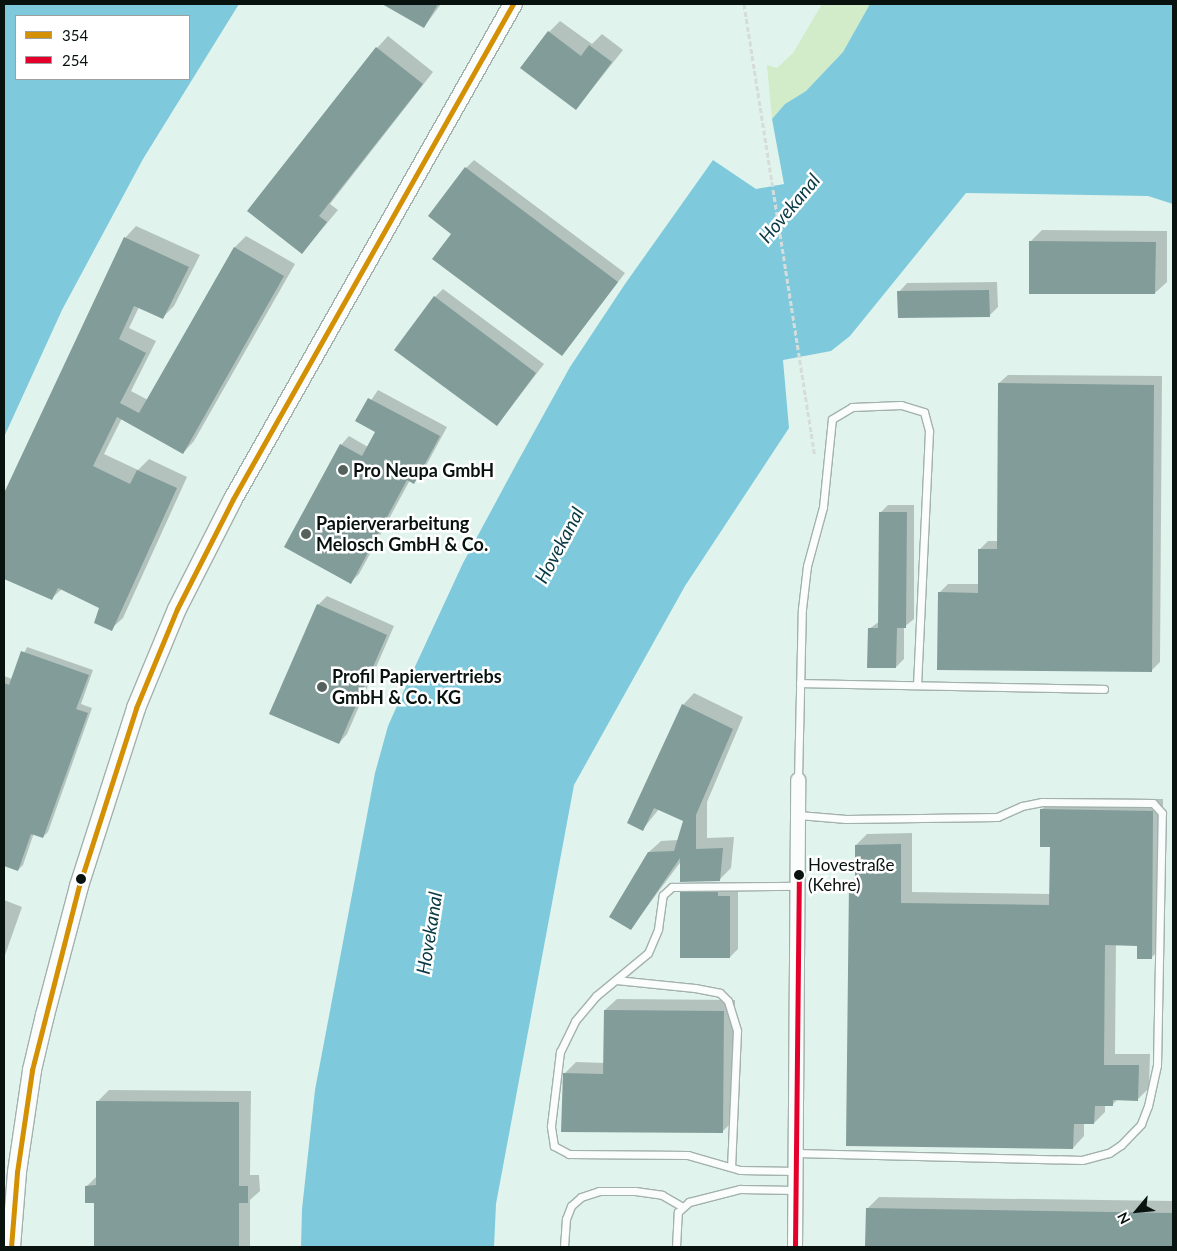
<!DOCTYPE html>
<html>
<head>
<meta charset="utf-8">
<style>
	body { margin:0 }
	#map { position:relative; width:1177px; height:1251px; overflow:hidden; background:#e1f3ed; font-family:Lato,sans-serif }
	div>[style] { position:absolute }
	.green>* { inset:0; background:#d2ebc9 }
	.water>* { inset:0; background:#7ecadc }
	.shadow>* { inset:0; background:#0003 }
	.building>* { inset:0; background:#829c99 }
	.path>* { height:3px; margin-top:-1.5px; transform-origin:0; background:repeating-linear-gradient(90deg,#d6dcda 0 5px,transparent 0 7.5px) }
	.roads { filter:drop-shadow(1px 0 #a3b1ad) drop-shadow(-1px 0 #a3b1ad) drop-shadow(0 1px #a3b1ad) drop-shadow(0 -1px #a3b1ad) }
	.service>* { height:7px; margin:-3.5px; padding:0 3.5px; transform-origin:3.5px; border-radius:3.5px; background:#fafdfc }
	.minor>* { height:14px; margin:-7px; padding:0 7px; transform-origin:7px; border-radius:7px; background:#fafdfc }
	.tertiary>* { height:18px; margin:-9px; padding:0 9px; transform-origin:9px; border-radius:9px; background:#fafdfc }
	.bus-1>* { height:5px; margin:-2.5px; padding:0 2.5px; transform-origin:2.5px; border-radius:2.5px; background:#d39002 }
	.bus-2>* { height:5px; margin:-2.5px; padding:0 2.5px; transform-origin:2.5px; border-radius:2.5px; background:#e4002b }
	.dots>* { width:14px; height:14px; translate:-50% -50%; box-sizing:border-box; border:2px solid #fff; border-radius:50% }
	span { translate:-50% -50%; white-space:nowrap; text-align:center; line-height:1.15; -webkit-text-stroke:5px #fff; paint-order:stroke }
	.bus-label { font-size:17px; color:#081310 }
	.left { translate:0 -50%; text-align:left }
	.poi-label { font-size:18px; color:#081310; font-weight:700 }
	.water-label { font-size:19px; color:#073843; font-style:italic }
	.frame { position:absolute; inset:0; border:5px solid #081310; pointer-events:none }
	.legend { position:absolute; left:15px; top:15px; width:175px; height:65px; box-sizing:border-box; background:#fff; border:1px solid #9ca19f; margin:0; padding:6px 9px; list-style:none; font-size:15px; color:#081310 }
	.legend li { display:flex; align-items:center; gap:10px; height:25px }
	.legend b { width:25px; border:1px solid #9ca19f }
	.north { position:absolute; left:1112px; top:1186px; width:50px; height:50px; -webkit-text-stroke:4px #fff; paint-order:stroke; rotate:242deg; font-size:14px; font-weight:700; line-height:20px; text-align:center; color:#081310 }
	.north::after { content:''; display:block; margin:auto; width:18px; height:22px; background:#081310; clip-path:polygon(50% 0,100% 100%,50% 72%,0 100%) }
</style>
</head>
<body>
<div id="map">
	<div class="green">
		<div style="clip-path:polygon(822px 4px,870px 4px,843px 52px,806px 91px,785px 104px,772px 119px,767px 65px,777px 68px,793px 53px)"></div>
	</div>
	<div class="water">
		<div style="clip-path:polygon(evenodd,4px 4px,239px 4px,143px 159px,62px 310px,4px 437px,4px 4px,16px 16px,189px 16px,189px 79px,16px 79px,16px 16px)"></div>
		<div style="clip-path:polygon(870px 4px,1173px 4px,1173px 204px,1148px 196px,966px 193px,850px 336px,831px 351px,783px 360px,789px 428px,685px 586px,574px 785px,496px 1204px,494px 1247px,301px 1247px,302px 1209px,315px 1090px,375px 773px,388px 726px,400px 699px,463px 563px,518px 461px,570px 367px,625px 284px,713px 160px,756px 189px,784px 184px,772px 119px,785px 104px,806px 91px,843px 52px)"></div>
	</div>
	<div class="shadow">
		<div style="clip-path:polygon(385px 4px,441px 4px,424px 27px)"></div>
		<div style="clip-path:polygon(560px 21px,592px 44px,602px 34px,623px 50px,576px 109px,549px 32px)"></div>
		<div style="clip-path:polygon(388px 36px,433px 72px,330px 204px,338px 210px,302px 253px,377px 48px)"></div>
		<div style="clip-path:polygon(474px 160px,625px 273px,562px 355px,453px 233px,466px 168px)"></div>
		<div style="clip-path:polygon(136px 226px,200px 255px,174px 306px,162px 318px,139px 307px,129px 328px,156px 341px,131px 391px,148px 400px,235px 247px,246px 236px,295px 264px,194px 441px,183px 453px,122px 418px,104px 454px,138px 470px,149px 459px,187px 477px,123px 618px,111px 629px,101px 607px,62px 589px,52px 598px,4px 577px,4px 496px,125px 238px)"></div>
		<div style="clip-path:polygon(1042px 230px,1167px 231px,1167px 282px,1155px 293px,1030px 242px)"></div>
		<div style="clip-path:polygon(997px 282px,998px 307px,989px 316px,899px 292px,907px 283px)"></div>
		<div style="clip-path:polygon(443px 289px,544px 364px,497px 425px,435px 297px)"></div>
		<div style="clip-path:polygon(1008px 375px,1162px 376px,1160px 662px,1151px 671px,939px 593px,948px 584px,979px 584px,979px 550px,988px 541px,998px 541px,999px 383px)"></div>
		<div style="clip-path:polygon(378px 390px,447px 427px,422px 473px,414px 482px,410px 480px,359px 574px,351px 582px,341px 445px,349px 436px,368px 447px,377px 431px,357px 421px)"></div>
		<div style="clip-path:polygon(888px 505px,914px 505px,914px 619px,904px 627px,904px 659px,896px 667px,869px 629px,880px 621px,880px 513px)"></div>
		<div style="clip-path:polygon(327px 596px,394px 626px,347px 734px,339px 743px,318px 605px)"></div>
		<div style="clip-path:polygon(27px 647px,93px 670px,81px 704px,92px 708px,48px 832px,43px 837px,34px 833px,23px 865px,18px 870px,4px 865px,4px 676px,12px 679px)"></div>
		<div style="clip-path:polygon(694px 693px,743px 717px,707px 802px,707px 838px,734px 837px,731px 868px,719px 880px,682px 860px,631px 928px,649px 852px,661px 841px,678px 840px,684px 821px,659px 809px,643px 829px,683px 705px)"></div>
		<div style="clip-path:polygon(1053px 798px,1163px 799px,1163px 946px,1151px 958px,1138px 945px,1116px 944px,1115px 1054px,1150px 1054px,1149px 1088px,1138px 1099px,1118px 1099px,1112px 1105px,1105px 1105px,1105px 1112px,1094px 1123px,1084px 1123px,1084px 1136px,1073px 1148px,850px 883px,856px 877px,856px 845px,867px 834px,912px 833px,912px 892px,1050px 894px,1051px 846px,1042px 809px)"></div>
		<div style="clip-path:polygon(690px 884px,738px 888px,738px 949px,730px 957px,682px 893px)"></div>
		<div style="clip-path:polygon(4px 900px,22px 907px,4px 958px)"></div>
		<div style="clip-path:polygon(617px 999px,735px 1000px,734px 1120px,722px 1132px,564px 1074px,576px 1062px,605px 1063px,605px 1010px)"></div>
		<div style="clip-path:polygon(109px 1090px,251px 1091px,250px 1175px,259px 1175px,260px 1191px,250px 1200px,250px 1247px,95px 1247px,95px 1201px,87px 1186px,97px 1176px,97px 1102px)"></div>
		<div style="clip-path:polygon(879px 1197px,1173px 1201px,1173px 1247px,866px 1247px,867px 1209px)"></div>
	</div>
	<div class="building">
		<div style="clip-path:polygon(382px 4px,438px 4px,424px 28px)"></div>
		<div style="clip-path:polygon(548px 31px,581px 56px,589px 45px,612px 62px,576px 110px,520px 68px)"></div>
		<div style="clip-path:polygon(376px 47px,423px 84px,319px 216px,327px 222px,302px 254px,247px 211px)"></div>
		<div style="clip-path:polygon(465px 167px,618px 282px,562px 356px,432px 259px,451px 234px,428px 216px)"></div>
		<div style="clip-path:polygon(124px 237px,189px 267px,163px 319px,134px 306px,119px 339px,146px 353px,120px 403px,139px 413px,234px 247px,284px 276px,183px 454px,117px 417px,93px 466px,130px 484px,137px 470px,177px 488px,112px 631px,94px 623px,99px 608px,58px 588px,52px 600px,4px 579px,4px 493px)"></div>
		<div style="clip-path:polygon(1029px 241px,1156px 242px,1155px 294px,1029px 294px)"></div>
		<div style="clip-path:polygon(989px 290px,990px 317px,898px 318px,897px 291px)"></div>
		<div style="clip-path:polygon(434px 296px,536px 373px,497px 426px,394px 350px)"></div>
		<div style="clip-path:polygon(998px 383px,1154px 385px,1152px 672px,937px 670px,938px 592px,978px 593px,978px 549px,997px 549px)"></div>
		<div style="clip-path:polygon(368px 398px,440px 436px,414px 484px,407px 480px,351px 584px,284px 547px,340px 444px,362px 456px,375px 432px,355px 421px)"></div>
		<div style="clip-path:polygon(879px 512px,907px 512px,906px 628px,897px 628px,896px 668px,867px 668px,868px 628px,878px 628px)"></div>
		<div style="clip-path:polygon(317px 604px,387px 635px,339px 744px,269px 714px)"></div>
		<div style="clip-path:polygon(21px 651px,89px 675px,76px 709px,88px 713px,43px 838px,31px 834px,18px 871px,4px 866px,4px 683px,9px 685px)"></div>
		<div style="clip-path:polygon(682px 704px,733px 729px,696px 815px,696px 849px,723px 848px,720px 881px,680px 882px,680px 858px,631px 930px,609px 917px,648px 852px,674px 851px,683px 821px,654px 808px,643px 831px,627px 823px)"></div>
		<div style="clip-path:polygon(1040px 809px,1153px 811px,1152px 959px,1137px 959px,1137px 946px,1105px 945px,1104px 1065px,1139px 1065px,1138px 1101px,1113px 1100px,1113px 1106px,1095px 1106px,1094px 1124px,1074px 1124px,1073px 1149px,846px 1146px,849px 883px,855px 883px,855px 845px,901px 844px,901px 903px,1049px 905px,1050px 847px,1040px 847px)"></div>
		<div style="clip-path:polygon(680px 892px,718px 892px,718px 896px,730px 896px,730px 958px,680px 958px)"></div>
		<div style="clip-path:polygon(604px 1010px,724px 1011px,723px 1133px,561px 1132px,563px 1073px,603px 1074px)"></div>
		<div style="clip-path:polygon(96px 1101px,239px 1102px,239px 1186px,248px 1186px,248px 1203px,239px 1203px,239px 1247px,94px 1247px,94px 1203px,85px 1203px,85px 1186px,96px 1185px)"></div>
		<div style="clip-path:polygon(866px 1208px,1173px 1213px,1173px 1247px,865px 1247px)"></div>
	</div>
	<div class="path">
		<div style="left:744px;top:4px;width:457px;rotate:81.1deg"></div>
	</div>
	<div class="roads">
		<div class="service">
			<div style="left:800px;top:683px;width:304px;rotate:1.1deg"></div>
			<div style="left:798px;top:780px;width:171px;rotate:-88.7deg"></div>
			<div style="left:802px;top:609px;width:43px;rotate:-83.4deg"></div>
			<div style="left:807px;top:566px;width:61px;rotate:-74.8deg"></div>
			<div style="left:823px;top:507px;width:88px;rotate:-84.2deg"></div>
			<div style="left:832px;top:419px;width:23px;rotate:-31deg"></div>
			<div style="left:852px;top:407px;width:49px;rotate:-2.3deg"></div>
			<div style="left:901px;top:405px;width:24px;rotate:17deg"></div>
			<div style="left:924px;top:412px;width:20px;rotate:75deg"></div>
			<div style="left:929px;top:431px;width:254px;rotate:92.7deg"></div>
			<div style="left:616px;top:980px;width:79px;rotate:5.8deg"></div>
			<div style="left:695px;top:988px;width:25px;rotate:11deg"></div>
			<div style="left:720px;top:993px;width:11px;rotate:45deg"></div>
			<div style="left:728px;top:1001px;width:31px;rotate:73deg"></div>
			<div style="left:737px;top:1031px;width:136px;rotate:92.5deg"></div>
			<div style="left:796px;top:1153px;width:286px;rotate:1.4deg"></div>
			<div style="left:1082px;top:1160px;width:28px;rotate:-15deg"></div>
			<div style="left:1109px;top:1153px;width:14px;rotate:-34deg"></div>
			<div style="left:1121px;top:1145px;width:29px;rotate:-46deg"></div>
			<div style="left:1141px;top:1124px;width:19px;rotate:-69deg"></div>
			<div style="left:1148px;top:1106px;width:42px;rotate:-77.6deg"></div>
			<div style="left:1157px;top:1065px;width:252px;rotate:-88.9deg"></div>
			<div style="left:1162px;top:813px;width:13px;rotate:-132deg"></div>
			<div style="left:1153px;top:803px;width:111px;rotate:-179.5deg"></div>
			<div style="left:1042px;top:802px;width:20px;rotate:169deg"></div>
			<div style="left:1022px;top:806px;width:27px;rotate:156deg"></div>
			<div style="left:997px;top:817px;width:151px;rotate:179.2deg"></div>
			<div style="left:846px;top:819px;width:48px;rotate:-175.2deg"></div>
			<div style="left:796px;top:1171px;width:56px;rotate:-179deg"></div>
			<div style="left:740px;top:1170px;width:54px;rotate:-163.9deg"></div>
			<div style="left:688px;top:1155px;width:119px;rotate:-179.5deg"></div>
			<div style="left:569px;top:1154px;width:17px;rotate:-152deg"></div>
			<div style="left:554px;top:1146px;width:20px;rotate:-99deg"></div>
			<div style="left:551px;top:1126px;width:75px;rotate:-83.1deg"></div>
			<div style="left:560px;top:1052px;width:34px;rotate:-64deg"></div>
			<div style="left:575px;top:1021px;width:33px;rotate:-50deg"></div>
			<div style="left:596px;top:996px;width:67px;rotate:-39.6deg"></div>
			<div style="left:648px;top:953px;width:26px;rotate:-67deg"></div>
			<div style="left:658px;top:929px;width:34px;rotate:-82deg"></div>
			<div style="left:663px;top:895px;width:12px;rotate:-42deg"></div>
			<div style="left:672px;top:887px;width:127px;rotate:-0.5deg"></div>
			<div style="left:564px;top:1247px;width:28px;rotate:-86deg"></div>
			<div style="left:566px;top:1219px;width:14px;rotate:-69deg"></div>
			<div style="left:571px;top:1206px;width:13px;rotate:-42deg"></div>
			<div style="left:581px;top:1197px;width:19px;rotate:-18deg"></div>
			<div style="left:599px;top:1191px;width:36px"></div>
			<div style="left:635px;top:1191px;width:27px;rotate:8deg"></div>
			<div style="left:662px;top:1195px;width:24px;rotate:30deg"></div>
			<div style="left:676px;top:1247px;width:35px;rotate:-87deg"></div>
			<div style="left:678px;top:1212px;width:15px;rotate:-42deg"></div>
			<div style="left:689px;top:1202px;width:53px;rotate:-14.3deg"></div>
			<div style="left:740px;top:1189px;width:55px;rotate:1deg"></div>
		</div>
		<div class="minor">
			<div style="left:795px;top:1247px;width:467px;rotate:-89.6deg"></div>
		</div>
		<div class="tertiary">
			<div style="left:11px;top:1247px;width:75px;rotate:-85.4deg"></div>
			<div style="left:17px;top:1172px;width:103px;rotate:-81.6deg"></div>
			<div style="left:32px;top:1070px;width:57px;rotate:-76.7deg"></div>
			<div style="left:45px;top:1015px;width:133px;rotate:-75.2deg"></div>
			<div style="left:79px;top:886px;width:187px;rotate:-72.2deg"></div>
			<div style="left:136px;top:708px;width:107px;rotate:-67.5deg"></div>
			<div style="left:177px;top:609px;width:123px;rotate:-63deg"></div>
			<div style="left:233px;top:499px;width:569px;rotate:-60.51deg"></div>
		</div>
	</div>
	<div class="bus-1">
		<div style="left:11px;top:1247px;width:75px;rotate:-85.4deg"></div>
		<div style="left:17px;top:1172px;width:103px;rotate:-81.6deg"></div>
		<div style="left:32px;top:1070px;width:190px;rotate:-75.7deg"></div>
		<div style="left:79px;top:886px;width:187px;rotate:-72.2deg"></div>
		<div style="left:136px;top:708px;width:107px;rotate:-67.5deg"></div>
		<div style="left:177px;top:609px;width:123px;rotate:-63deg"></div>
		<div style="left:233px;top:499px;width:569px;rotate:-60.51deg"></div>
	</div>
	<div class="bus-2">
		<div style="left:795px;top:1247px;width:372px;rotate:-89.4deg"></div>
	</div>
	<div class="dots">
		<div style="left:343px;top:470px;background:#54615d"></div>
		<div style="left:306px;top:534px;background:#54615d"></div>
		<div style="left:322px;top:687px;background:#54615d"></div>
		<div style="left:799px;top:875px;background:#081310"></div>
		<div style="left:81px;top:879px;background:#081310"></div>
	</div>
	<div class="bus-label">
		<span class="left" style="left:808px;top:875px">Hovestraße<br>(Kehre)</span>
	</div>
	<div class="poi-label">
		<span class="left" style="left:353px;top:470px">Pro Neupa GmbH</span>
		<span class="left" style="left:316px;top:534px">Papierverarbeitung<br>Melosch GmbH &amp; Co.</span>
		<span class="left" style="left:332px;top:687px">Profil Papiervertriebs<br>GmbH &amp; Co. KG</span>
	</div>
	<div class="water-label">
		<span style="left:789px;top:208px;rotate:-50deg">Hovekanal</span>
		<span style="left:559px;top:545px;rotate:-62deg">Hovekanal</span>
		<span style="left:429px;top:933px;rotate:-81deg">Hovekanal</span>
	</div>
	<div class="frame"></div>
	<ul class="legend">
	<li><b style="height:6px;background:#d39002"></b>354</li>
	<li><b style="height:6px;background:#e4002b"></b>254</li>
	</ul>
	<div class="north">N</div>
</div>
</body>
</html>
